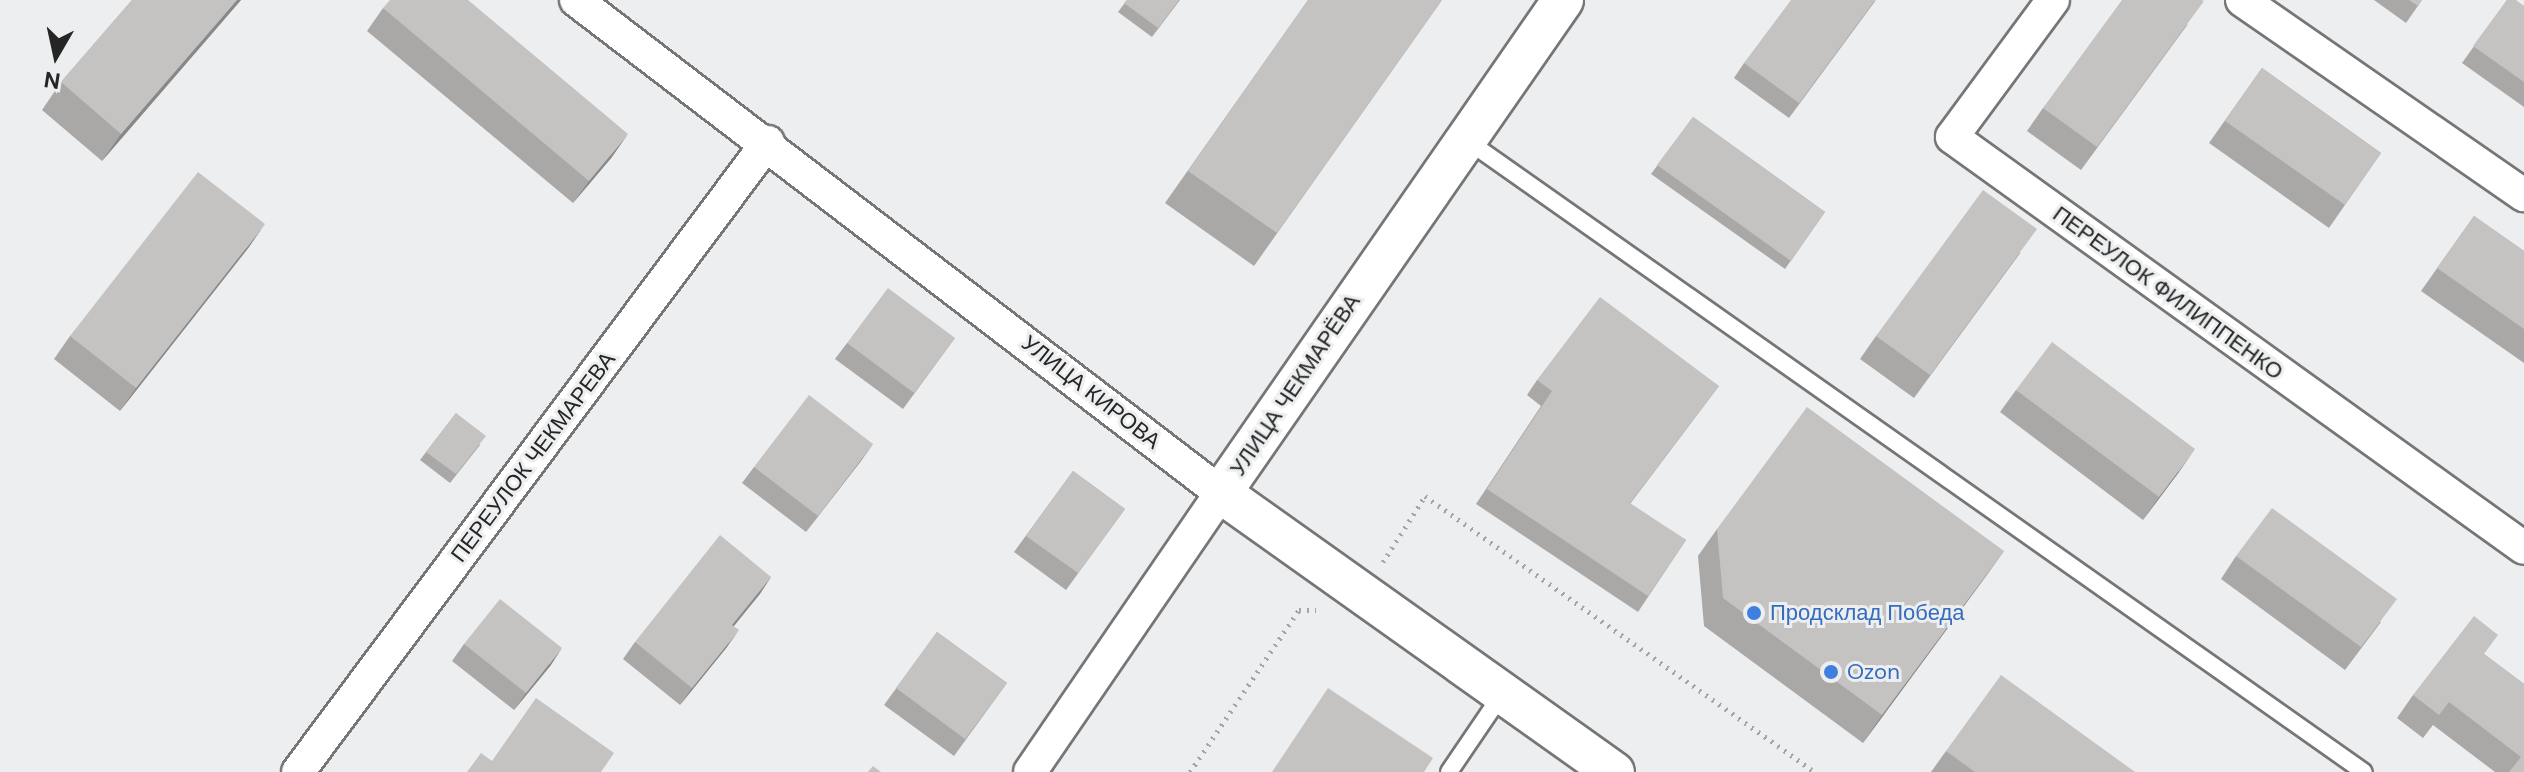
<!DOCTYPE html>
<html>
<head>
<meta charset="utf-8">
<style>
	body { margin:0 }
	#map { position:relative; width:2524px; height:772px; overflow:hidden; background:#edeeef; font-family:"DM Sans",sans-serif }
	div>[style] { position:absolute }
	.path>* { height:5px; margin-top:-2.5px; transform-origin:0; background:repeating-linear-gradient(90deg,#a4a5a5 0 2px,transparent 0 8px) }
	.roads { filter:drop-shadow(2px 0 #767677) drop-shadow(-2px 0 #767677) drop-shadow(0 2px #767677) drop-shadow(0 -2px #767677) }
	.service>* { height:16px; margin:-8px; padding:0 8px; transform-origin:8px; border-radius:8px; background:#fff }
	.minor>* { height:32px; margin:-16px; padding:0 16px; transform-origin:16px; border-radius:16px; background:#fff }
	.tertiary>* { height:40px; margin:-20px; padding:0 20px; transform-origin:20px; border-radius:20px; background:#fff }
	.wall>* { inset:0; background:#a9a8a7 }
	.shaded-wall>* { inset:0; background:#898888 }
	.building>* { inset:0; background:#c4c3c2 }
	.dots>* { width:22px; height:22px; translate:-50% -50%; box-sizing:border-box; border:4px solid #edeeef; border-radius:50% }
	span { translate:-50% -50%; white-space:nowrap; text-align:center; line-height:1.15; -webkit-text-stroke:6px #edeeef; paint-order:stroke }
	.street-label { font-size:22px; color:#252525 }
	.shop-label { font-size:22px; color:#366cbe }
	.left { translate:0 -50%; text-align:left }
	.north { position:absolute; left:16px; top:16px; width:80px; height:80px; -webkit-text-stroke:6px #edeeef; paint-order:stroke; rotate:189deg; font-size:22px; font-weight:700; line-height:32px; text-align:center; color:#252525 }
	.north::after { content:''; display:block; margin:auto; width:28px; height:36px; background:#252525; clip-path:polygon(50% 0,100% 100%,50% 72%,0 100%) }
</style>
</head>
<body>
<div id="map">
	<div class="path">
		<div style="left:1383px;top:562px;width:78px;rotate:-57.5deg"></div>
		<div style="left:1425px;top:496px;width:478px;rotate:35.3deg"></div>
		<div style="left:1190px;top:772px;width:195px;rotate:-56.1deg"></div>
		<div style="left:1299px;top:610px;width:17px"></div>
	</div>
	<div class="roads">
		<div class="service">
			<div style="left:1465px;top:139px;width:1099px;rotate:35.15deg"></div>
			<div style="left:1449px;top:772px;width:94px;rotate:-55.8deg"></div>
		</div>
		<div class="minor">
			<div style="left:576px;top:0;width:812px;rotate:37.39deg"></div>
			<div style="left:1221px;top:493px;width:338px;rotate:124.4deg"></div>
			<div style="left:2053px;top:0;width:170px;rotate:126.4deg"></div>
			<div style="left:1952px;top:137px;width:704px;rotate:35.7deg"></div>
			<div style="left:2242px;top:0;width:343px;rotate:34.7deg"></div>
			<div style="left:298px;top:772px;width:786px;rotate:-53.28deg"></div>
		</div>
		<div class="tertiary">
			<div style="left:1563px;top:0;width:600px;rotate:124.75deg"></div>
			<div style="left:1221px;top:493px;width:482px;rotate:35.4deg"></div>
		</div>
	</div>
	<div class="wall">
		<div style="clip-path:polygon(132px 0,241px 0,102px 161px,42px 110px,61px 82px)"></div>
		<div style="clip-path:polygon(1127px 0,1180px 0,1152px 37px,1118px 12px)"></div>
		<div style="clip-path:polygon(1308px 0,1442px 0,1254px 266px,1165px 203px)"></div>
		<div style="clip-path:polygon(1876px 0,1789px 118px,1734px 78px,1744px 63px)"></div>
		<div style="clip-path:polygon(2374px 0,2422px 0,2406px 23px)"></div>
		<div style="clip-path:polygon(2507px 0,2524px 6px,2524px 107px,2462px 63px)"></div>
		<div style="clip-path:polygon(383px 8px,612px 157px,573px 203px,367px 31px)"></div>
		<div style="clip-path:polygon(2188px 24px,2081px 170px,2027px 131px,2043px 108px)"></div>
		<div style="clip-path:polygon(2262px 68px,2381px 153px,2329px 228px,2209px 143px)"></div>
		<div style="clip-path:polygon(1693px 117px,1825px 212px,1785px 269px,1651px 174px)"></div>
		<div style="clip-path:polygon(2474px 216px,2524px 251px,2524px 363px,2421px 291px)"></div>
		<div style="clip-path:polygon(249px 247px,120px 411px,54px 359px,70px 336px)"></div>
		<div style="clip-path:polygon(2021px 252px,1914px 398px,1860px 359px,1876px 336px)"></div>
		<div style="clip-path:polygon(955px 338px,903px 409px,835px 359px,847px 343px)"></div>
		<div style="clip-path:polygon(1537px 380px,1719px 386px,1630px 504px,1686px 540px,1638px 612px,1476px 504px,1541px 406px,1527px 395px)"></div>
		<div style="clip-path:polygon(2016px 390px,2179px 472px,2143px 520px,2000px 412px)"></div>
		<div style="clip-path:polygon(456px 413px,480px 445px,450px 483px,420px 460px)"></div>
		<div style="clip-path:polygon(873px 444px,806px 532px,742px 483px,754px 467px)"></div>
		<div style="clip-path:polygon(1073px 471px,1125px 509px,1066px 590px,1014px 552px)"></div>
		<div style="clip-path:polygon(1717px 529px,2004px 551px,1863px 743px,1704px 626px,1698px 556px)"></div>
		<div style="clip-path:polygon(2236px 556px,2381px 622px,2345px 670px,2221px 579px)"></div>
		<div style="clip-path:polygon(771px 577px,733px 626px,727px 647px,680px 705px,623px 659px,635px 642px)"></div>
		<div style="clip-path:polygon(937px 632px,1007px 683px,954px 756px,884px 705px)"></div>
		<div style="clip-path:polygon(464px 644px,551px 665px,514px 710px,452px 661px)"></div>
		<div style="clip-path:polygon(2484px 654px,2524px 684px,2524px 772px,2495px 772px,2433px 725px,2423px 738px,2397px 718px,2413px 695px)"></div>
		<div style="clip-path:polygon(1946px 751px,2135px 772px,1931px 772px)"></div>
	</div>
	<div class="shaded-wall">
		<div style="clip-path:polygon(237px 0,241px 0,102px 161px,121px 134px)"></div>
		<div style="clip-path:polygon(628px 134px,612px 157px,573px 203px,589px 181px)"></div>
		<div style="clip-path:polygon(265px 224px,249px 247px,120px 411px,136px 388px)"></div>
		<div style="clip-path:polygon(873px 444px,861px 461px,806px 532px,818px 516px)"></div>
		<div style="clip-path:polygon(2195px 449px,2179px 472px,2143px 520px,2159px 497px)"></div>
		<div style="clip-path:polygon(2004px 551px,1984px 579px,1863px 743px,1882px 715px)"></div>
		<div style="clip-path:polygon(771px 577px,760px 594px,721px 642px,732px 625px)"></div>
		<div style="clip-path:polygon(739px 630px,727px 647px,680px 705px,692px 688px)"></div>
		<div style="clip-path:polygon(562px 648px,551px 665px,514px 710px,526px 693px)"></div>
	</div>
	<div class="building">
		<div style="clip-path:polygon(132px 0,237px 0,121px 134px,61px 82px)"></div>
		<div style="clip-path:polygon(390px 0,468px 0,628px 134px,589px 181px,383px 8px)"></div>
		<div style="clip-path:polygon(1127px 0,1179px 0,1158px 28px,1124px 3px)"></div>
		<div style="clip-path:polygon(1308px 0,1442px 0,1277px 233px,1188px 171px)"></div>
		<div style="clip-path:polygon(1791px 0,1875px 0,1799px 103px,1744px 63px)"></div>
		<div style="clip-path:polygon(2122px 0,2202px 0,2204px 1px,2097px 147px,2043px 108px)"></div>
		<div style="clip-path:polygon(2409px 0,2422px 0,2418px 6px)"></div>
		<div style="clip-path:polygon(2507px 0,2516px 0,2524px 6px,2524px 82px,2473px 46px)"></div>
		<div style="clip-path:polygon(2262px 68px,2381px 153px,2345px 205px,2225px 121px)"></div>
		<div style="clip-path:polygon(1693px 117px,1825px 212px,1791px 261px,1657px 165px)"></div>
		<div style="clip-path:polygon(198px 172px,265px 224px,136px 388px,70px 336px)"></div>
		<div style="clip-path:polygon(1983px 190px,2037px 229px,1930px 375px,1876px 336px)"></div>
		<div style="clip-path:polygon(2474px 216px,2524px 251px,2524px 329px,2437px 268px)"></div>
		<div style="clip-path:polygon(888px 288px,955px 338px,914px 393px,847px 343px)"></div>
		<div style="clip-path:polygon(1600px 297px,1719px 386px,1630px 503px,1686px 540px,1648px 596px,1487px 489px,1552px 391px,1537px 380px)"></div>
		<div style="clip-path:polygon(2052px 342px,2195px 449px,2159px 497px,2016px 390px)"></div>
		<div style="clip-path:polygon(809px 395px,873px 444px,818px 516px,754px 467px)"></div>
		<div style="clip-path:polygon(1807px 407px,2004px 551px,1882px 715px,1723px 598px,1717px 529px)"></div>
		<div style="clip-path:polygon(456px 413px,486px 436px,456px 474px,426px 452px)"></div>
		<div style="clip-path:polygon(1073px 471px,1125px 509px,1078px 573px,1026px 536px)"></div>
		<div style="clip-path:polygon(2272px 508px,2397px 599px,2361px 647px,2236px 556px)"></div>
		<div style="clip-path:polygon(720px 535px,771px 577px,732px 625px,739px 630px,692px 688px,635px 642px)"></div>
		<div style="clip-path:polygon(500px 599px,562px 648px,526px 693px,464px 644px)"></div>
		<div style="clip-path:polygon(2474px 616px,2498px 635px,2484px 654px,2524px 684px,2524px 772px,2509px 772px,2521px 757px,2449px 702px,2439px 715px,2413px 695px)"></div>
		<div style="clip-path:polygon(937px 632px,1007px 683px,965px 739px,896px 688px)"></div>
		<div style="clip-path:polygon(2001px 675px,2135px 772px,1975px 772px,1946px 751px)"></div>
		<div style="clip-path:polygon(1328px 688px,1433px 758px,1424px 772px,1272px 772px)"></div>
		<div style="clip-path:polygon(536px 698px,614px 753px,601px 772px,467px 772px,481px 753px,492px 761px)"></div>
		<div style="clip-path:polygon(873px 766px,881px 772px,868px 772px)"></div>
	</div>
	<div class="dots">
		<div style="left:1754px;top:613px;background:#3f7fe0"></div>
		<div style="left:1831px;top:672px;background:#3f7fe0"></div>
	</div>
	<div class="street-label">
		<span style="left:2168px;top:293px;rotate:36deg">ПЕРЕУЛОК ФИЛИППЕНКО</span>
		<span style="left:1295px;top:385px;rotate:-56deg">УЛИЦА ЧЕКМАРЁВА</span>
		<span style="left:1091px;top:392px;rotate:38deg">УЛИЦА КИРОВА</span>
		<span style="left:533px;top:457px;rotate:-53deg">ПЕРЕУЛОК ЧЕКМАРЕВА</span>
	</div>
	<div class="shop-label">
		<span class="left" style="left:1770px;top:613px">Продсклад Победа</span>
		<span class="left" style="left:1847px;top:672px">Ozon</span>
	</div>
	<div class="north">N</div>
</div>
</body>
</html>
